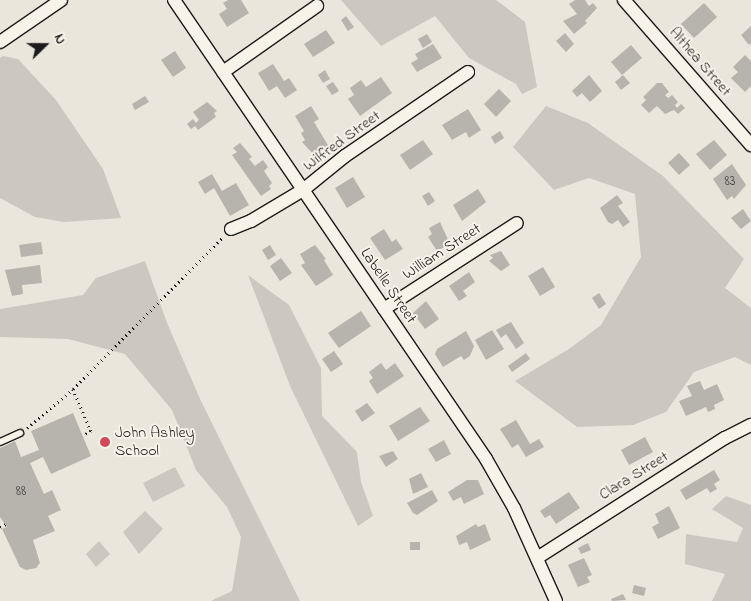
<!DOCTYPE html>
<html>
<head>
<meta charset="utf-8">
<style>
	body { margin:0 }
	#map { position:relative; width:751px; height:601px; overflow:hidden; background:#eae6dc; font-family:"Indie Flower",sans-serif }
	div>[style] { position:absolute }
	.green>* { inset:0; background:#ccc8c0 }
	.building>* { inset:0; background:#b6b4ac }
	.path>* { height:2.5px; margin-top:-1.25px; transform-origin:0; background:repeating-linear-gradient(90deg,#1c1c1c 0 1px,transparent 0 5px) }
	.roads { filter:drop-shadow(1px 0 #1c1c1c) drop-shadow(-1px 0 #1c1c1c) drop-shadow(0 1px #1c1c1c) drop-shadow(0 -1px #1c1c1c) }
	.lane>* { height:6px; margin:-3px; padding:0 3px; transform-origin:3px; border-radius:3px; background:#f7f3e8 }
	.street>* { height:12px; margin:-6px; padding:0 6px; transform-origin:6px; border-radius:6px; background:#f7f3e8 }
	.dots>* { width:14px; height:14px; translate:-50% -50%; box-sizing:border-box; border:2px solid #f7f3e8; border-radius:50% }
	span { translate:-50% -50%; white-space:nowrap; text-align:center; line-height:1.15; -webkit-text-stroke:4px #f7f3e8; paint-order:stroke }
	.number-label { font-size:14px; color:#424240 }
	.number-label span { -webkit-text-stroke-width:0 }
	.street-label { font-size:16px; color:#1c1c1c }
	.poi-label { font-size:16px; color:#1c1c1c }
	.left { translate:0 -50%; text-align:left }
	.north { position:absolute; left:20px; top:20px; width:50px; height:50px; -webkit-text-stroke:4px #f7f3e8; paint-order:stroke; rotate:68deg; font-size:14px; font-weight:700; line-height:20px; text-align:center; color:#1c1c1c }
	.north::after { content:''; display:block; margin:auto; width:18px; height:22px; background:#1c1c1c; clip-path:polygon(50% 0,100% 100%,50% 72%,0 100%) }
</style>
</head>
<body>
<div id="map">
	<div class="green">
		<div style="clip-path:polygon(341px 0,496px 0,525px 22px,537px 87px,522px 94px,516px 84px,469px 58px,435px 16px,381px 46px)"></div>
		<div style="clip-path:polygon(3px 56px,18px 59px,56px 100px,103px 169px,121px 218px,64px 222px,35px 217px,0 198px,0 58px)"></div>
		<div style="clip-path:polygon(546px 106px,588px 123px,663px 176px,744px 259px,725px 288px,751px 308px,751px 365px,735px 357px,694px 372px,666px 412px,633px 425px,577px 427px,515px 381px,569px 349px,601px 325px,641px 257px,635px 194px,589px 178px,554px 190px,513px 147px)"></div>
		<div style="clip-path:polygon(145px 261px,167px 323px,201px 401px,300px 601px,211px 601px,232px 591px,241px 537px,227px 507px,196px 470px,172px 410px,125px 354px,68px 339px,0 337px,0 309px,83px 295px,96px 278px)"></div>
		<div style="clip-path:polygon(248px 275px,289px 305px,321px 368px,322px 416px,357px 452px,361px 482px,373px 516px,358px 526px,290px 386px)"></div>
		<div style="clip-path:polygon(175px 467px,185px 486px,153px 502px,143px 483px)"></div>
		<div style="clip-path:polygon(726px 496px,751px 505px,751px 601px,712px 601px,725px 574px,685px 564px,686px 534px,737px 542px,743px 528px,712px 509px)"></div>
		<div style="clip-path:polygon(145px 511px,163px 529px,139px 554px,123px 532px)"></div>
		<div style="clip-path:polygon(99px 541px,110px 554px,96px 567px,86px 554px)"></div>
	</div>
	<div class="building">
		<div style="clip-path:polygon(228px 0,241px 0,249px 13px,227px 27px,219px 14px,227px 9px,223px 3px)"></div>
		<div style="clip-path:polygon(575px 0,585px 0,589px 6px,593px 3px,597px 8px,585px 21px,587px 23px,574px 34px,563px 21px,577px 14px,569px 4px)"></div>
		<div style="clip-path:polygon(704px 3px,717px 17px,694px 38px,681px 24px)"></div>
		<div style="clip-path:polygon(346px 16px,354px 27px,348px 31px,341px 20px)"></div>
		<div style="clip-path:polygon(751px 26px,751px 43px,749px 45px,741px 35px)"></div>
		<div style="clip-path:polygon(326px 30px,335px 43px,313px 57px,304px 44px)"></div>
		<div style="clip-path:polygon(565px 33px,574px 44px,566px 52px,556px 41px)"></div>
		<div style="clip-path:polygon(427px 34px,432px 42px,423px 48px,418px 39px)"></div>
		<div style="clip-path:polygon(433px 44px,442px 58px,417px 72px,411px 63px,418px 59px,415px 54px)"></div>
		<div style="clip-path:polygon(631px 45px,642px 58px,622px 75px,611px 62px)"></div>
		<div style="clip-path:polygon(175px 51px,186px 68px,173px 77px,161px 60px)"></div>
		<div style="clip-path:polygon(745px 55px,751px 61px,751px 86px,745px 92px,731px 78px,738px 72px,733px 67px)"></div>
		<div style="clip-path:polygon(273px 64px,284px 81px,289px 78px,297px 90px,285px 98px,277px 86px,269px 91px,258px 73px)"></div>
		<div style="clip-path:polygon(325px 70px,330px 79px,323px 83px,318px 75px)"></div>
		<div style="clip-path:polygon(589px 75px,602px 91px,590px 102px,582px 93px,577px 97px,572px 91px)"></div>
		<div style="clip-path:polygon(623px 75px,630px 83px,621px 90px,615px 82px)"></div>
		<div style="clip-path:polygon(381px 77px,392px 93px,360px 116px,348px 99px,354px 95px,350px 88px,361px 80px,366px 87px)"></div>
		<div style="clip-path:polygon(333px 82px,339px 91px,332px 95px,326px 86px)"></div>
		<div style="clip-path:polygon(657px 83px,662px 83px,669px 92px,665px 95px,668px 98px,672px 95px,678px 102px,675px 105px,677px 108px,681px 104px,685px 108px,678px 114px,674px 110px,665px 114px,657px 106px,649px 113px,641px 105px,646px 100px,643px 97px)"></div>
		<div style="clip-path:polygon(499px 89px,511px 101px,496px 117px,484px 104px)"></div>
		<div style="clip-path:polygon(145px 96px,149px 102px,135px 110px,132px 104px)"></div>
		<div style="clip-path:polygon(207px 102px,217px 111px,214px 113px,216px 117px,198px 130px,195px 126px,191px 129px,187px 124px,193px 119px,196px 123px,199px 120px,193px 112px)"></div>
		<div style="clip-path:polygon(311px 106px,319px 119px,314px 122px,329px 147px,315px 156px,302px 142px,305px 140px,301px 133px,304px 131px,295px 116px)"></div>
		<div style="clip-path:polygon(468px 109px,481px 130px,469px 138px,466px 132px,452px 140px,442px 125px)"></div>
		<div style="clip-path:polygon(500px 131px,504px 138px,495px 144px,491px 137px)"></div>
		<div style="clip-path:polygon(423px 140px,433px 154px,410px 170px,400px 155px)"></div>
		<div style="clip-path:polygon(714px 140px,727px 155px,710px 170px,696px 154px)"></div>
		<div style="clip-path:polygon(240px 143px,252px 157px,249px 159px,255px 166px,263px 160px,268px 167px,264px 171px,272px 183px,269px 186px,271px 189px,261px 196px,232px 155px,237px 152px,233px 148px)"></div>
		<div style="clip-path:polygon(679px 153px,690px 165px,679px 175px,668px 163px)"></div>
		<div style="clip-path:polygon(732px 164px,746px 185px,734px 199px,732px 196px,727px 200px,713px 179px)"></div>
		<div style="clip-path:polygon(212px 174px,222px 191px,236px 183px,249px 205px,230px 216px,214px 188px,205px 194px,198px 182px)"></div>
		<div style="clip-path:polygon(353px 177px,365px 197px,347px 208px,335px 188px)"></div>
		<div style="clip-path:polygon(478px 189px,486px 202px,462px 221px,453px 205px)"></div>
		<div style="clip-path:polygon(429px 192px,435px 201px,428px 206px,422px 196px)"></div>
		<div style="clip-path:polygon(617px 195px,623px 203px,618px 206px,630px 222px,623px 227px,618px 220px,612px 224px,608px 222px,600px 208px)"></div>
		<div style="clip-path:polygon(743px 209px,751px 221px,741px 229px,731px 218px)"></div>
		<div style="clip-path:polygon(440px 222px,450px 244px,437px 251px,428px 237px,432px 234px,429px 228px)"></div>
		<div style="clip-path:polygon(384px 229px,392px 242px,396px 239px,403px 249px,385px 260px,370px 238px)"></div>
		<div style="clip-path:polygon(41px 242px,43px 254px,21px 257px,19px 245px)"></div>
		<div style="clip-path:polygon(270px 245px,276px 255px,268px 260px,262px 250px)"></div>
		<div style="clip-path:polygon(315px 245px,326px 259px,324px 260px,333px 275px,316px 286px,301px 265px,305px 263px,300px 254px)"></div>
		<div style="clip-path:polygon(501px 251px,510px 265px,501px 271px,489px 261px,493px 258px,490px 255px)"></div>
		<div style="clip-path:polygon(281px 258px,292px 273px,280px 281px,270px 266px)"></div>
		<div style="clip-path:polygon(40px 265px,42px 283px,22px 285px,23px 294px,12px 296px,5px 270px)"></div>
		<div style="clip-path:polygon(543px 267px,555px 287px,540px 296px,528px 276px)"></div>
		<div style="clip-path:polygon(469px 272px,475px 282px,463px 291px,467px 296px,459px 301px,449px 286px)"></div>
		<div style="clip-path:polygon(599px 293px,606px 304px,599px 309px,592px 298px)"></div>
		<div style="clip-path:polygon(426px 301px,439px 319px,425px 329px,413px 313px)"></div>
		<div style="clip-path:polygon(361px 311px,371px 326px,339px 348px,328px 333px)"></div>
		<div style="clip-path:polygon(511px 322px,524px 343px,516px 349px,506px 334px,501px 338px,496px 330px)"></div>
		<div style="clip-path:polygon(492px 330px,504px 349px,486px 360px,475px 340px)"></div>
		<div style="clip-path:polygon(466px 331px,474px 346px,470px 356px,464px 360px,461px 356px,443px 367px,435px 354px,437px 349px)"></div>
		<div style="clip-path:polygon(334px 351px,343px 364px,331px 372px,322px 359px)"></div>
		<div style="clip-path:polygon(526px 353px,530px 359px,512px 372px,508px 366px)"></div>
		<div style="clip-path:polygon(381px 363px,386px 370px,395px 363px,404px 376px,377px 394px,369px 381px,373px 378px,369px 372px)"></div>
		<div style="clip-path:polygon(700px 381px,704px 390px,717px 384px,724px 400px,714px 405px,715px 409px,708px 412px,706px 407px,686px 416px,679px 401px,692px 396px,687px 386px)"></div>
		<div style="clip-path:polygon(367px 403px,375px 413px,362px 422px,355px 411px)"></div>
		<div style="clip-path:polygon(420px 407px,430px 421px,398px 441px,389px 426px)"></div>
		<div style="clip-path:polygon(73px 413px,91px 456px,51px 474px,43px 457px,30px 463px,44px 494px,52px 490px,61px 510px,48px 516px,55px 531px,33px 540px,40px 563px,36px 568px,26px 570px,20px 567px,2px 529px,7px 527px,0 517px,0 448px,15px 441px,21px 457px,39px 450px,31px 431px)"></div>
		<div style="clip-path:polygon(516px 420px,530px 444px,539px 439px,544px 447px,526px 457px,518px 444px,512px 448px,500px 429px)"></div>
		<div style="clip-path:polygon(645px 437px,653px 452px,629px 465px,621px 450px)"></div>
		<div style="clip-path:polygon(444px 440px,451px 454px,436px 462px,428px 449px)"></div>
		<div style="clip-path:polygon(393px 451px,398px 459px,386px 467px,379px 456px)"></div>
		<div style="clip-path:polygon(714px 470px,720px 480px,714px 484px,717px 489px,710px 493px,707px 488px,686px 500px,680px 490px)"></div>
		<div style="clip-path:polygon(421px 473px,428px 487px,413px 494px,409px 479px)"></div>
		<div style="clip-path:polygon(467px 480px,478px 480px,484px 494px,464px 504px,461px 497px,453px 501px,448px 492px)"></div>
		<div style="clip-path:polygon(432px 490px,438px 501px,417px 515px,413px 513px,407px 503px)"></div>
		<div style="clip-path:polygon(569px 492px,580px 508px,556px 524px,550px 515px,545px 518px,540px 511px)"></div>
		<div style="clip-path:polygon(669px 506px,680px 528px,658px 539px,652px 527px,659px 523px,655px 514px)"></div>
		<div style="clip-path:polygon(476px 524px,478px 527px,485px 524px,491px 540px,470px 550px,467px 542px,459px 545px,456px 536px)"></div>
		<div style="clip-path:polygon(410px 542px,420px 542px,420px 550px,410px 550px)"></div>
		<div style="clip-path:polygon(588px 543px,591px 550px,581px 554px,578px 548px)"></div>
		<div style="clip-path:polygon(584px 558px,592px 575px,587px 577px,590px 582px,578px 587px,568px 565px)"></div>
		<div style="clip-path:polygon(634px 585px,646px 588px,644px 596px,632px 593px)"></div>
		<div style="clip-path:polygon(623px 594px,626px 600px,612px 601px,611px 599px)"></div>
	</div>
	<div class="path">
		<div style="left:73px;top:389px;width:46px;rotate:66.8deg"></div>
		<div style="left:91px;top:431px;width:9px;rotate:148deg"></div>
		<div style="left:27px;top:428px;width:60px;rotate:-40.3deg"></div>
		<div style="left:73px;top:389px;width:212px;rotate:-45.4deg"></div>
		<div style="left:0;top:527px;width:7px;rotate:-27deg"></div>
	</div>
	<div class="roads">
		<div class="lane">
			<div style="left:0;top:442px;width:22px;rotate:-24deg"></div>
		</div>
		<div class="street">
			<div style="left:174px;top:0;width:555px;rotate:55.79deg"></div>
			<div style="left:486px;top:459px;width:56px;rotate:60.3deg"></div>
			<div style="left:514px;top:508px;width:102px;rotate:65.7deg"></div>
			<div style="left:624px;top:0;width:193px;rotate:48.8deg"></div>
			<div style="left:0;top:42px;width:74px;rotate:-34.5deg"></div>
			<div style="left:223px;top:72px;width:115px;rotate:-35.1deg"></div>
			<div style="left:231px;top:229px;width:22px;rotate:-22deg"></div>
			<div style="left:251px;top:221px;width:61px;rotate:-30.8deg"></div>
			<div style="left:303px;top:190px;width:54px;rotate:-39deg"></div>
			<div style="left:345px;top:156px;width:149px;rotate:-34.3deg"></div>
			<div style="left:384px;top:309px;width:158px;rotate:-32.9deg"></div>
			<div style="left:537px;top:558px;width:223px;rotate:-32.6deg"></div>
			<div style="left:725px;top:438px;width:29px;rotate:-27deg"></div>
		</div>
	</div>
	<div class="dots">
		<div style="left:105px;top:442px;background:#d1495b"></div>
	</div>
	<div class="number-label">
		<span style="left:730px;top:182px">83</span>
		<span style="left:21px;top:492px">88</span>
	</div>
	<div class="street-label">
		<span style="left:700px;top:62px;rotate:49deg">Althea Street</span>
		<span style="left:342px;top:141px;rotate:-36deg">Wilfred Street</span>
		<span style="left:442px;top:252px;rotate:-33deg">William Street</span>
		<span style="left:388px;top:286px;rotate:56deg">Labelle Street</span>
		<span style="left:634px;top:476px;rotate:-32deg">Clara Street</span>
	</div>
	<div class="poi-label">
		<span class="left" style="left:115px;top:442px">John Ashley<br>School</span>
	</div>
	<div class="north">N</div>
</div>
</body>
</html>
